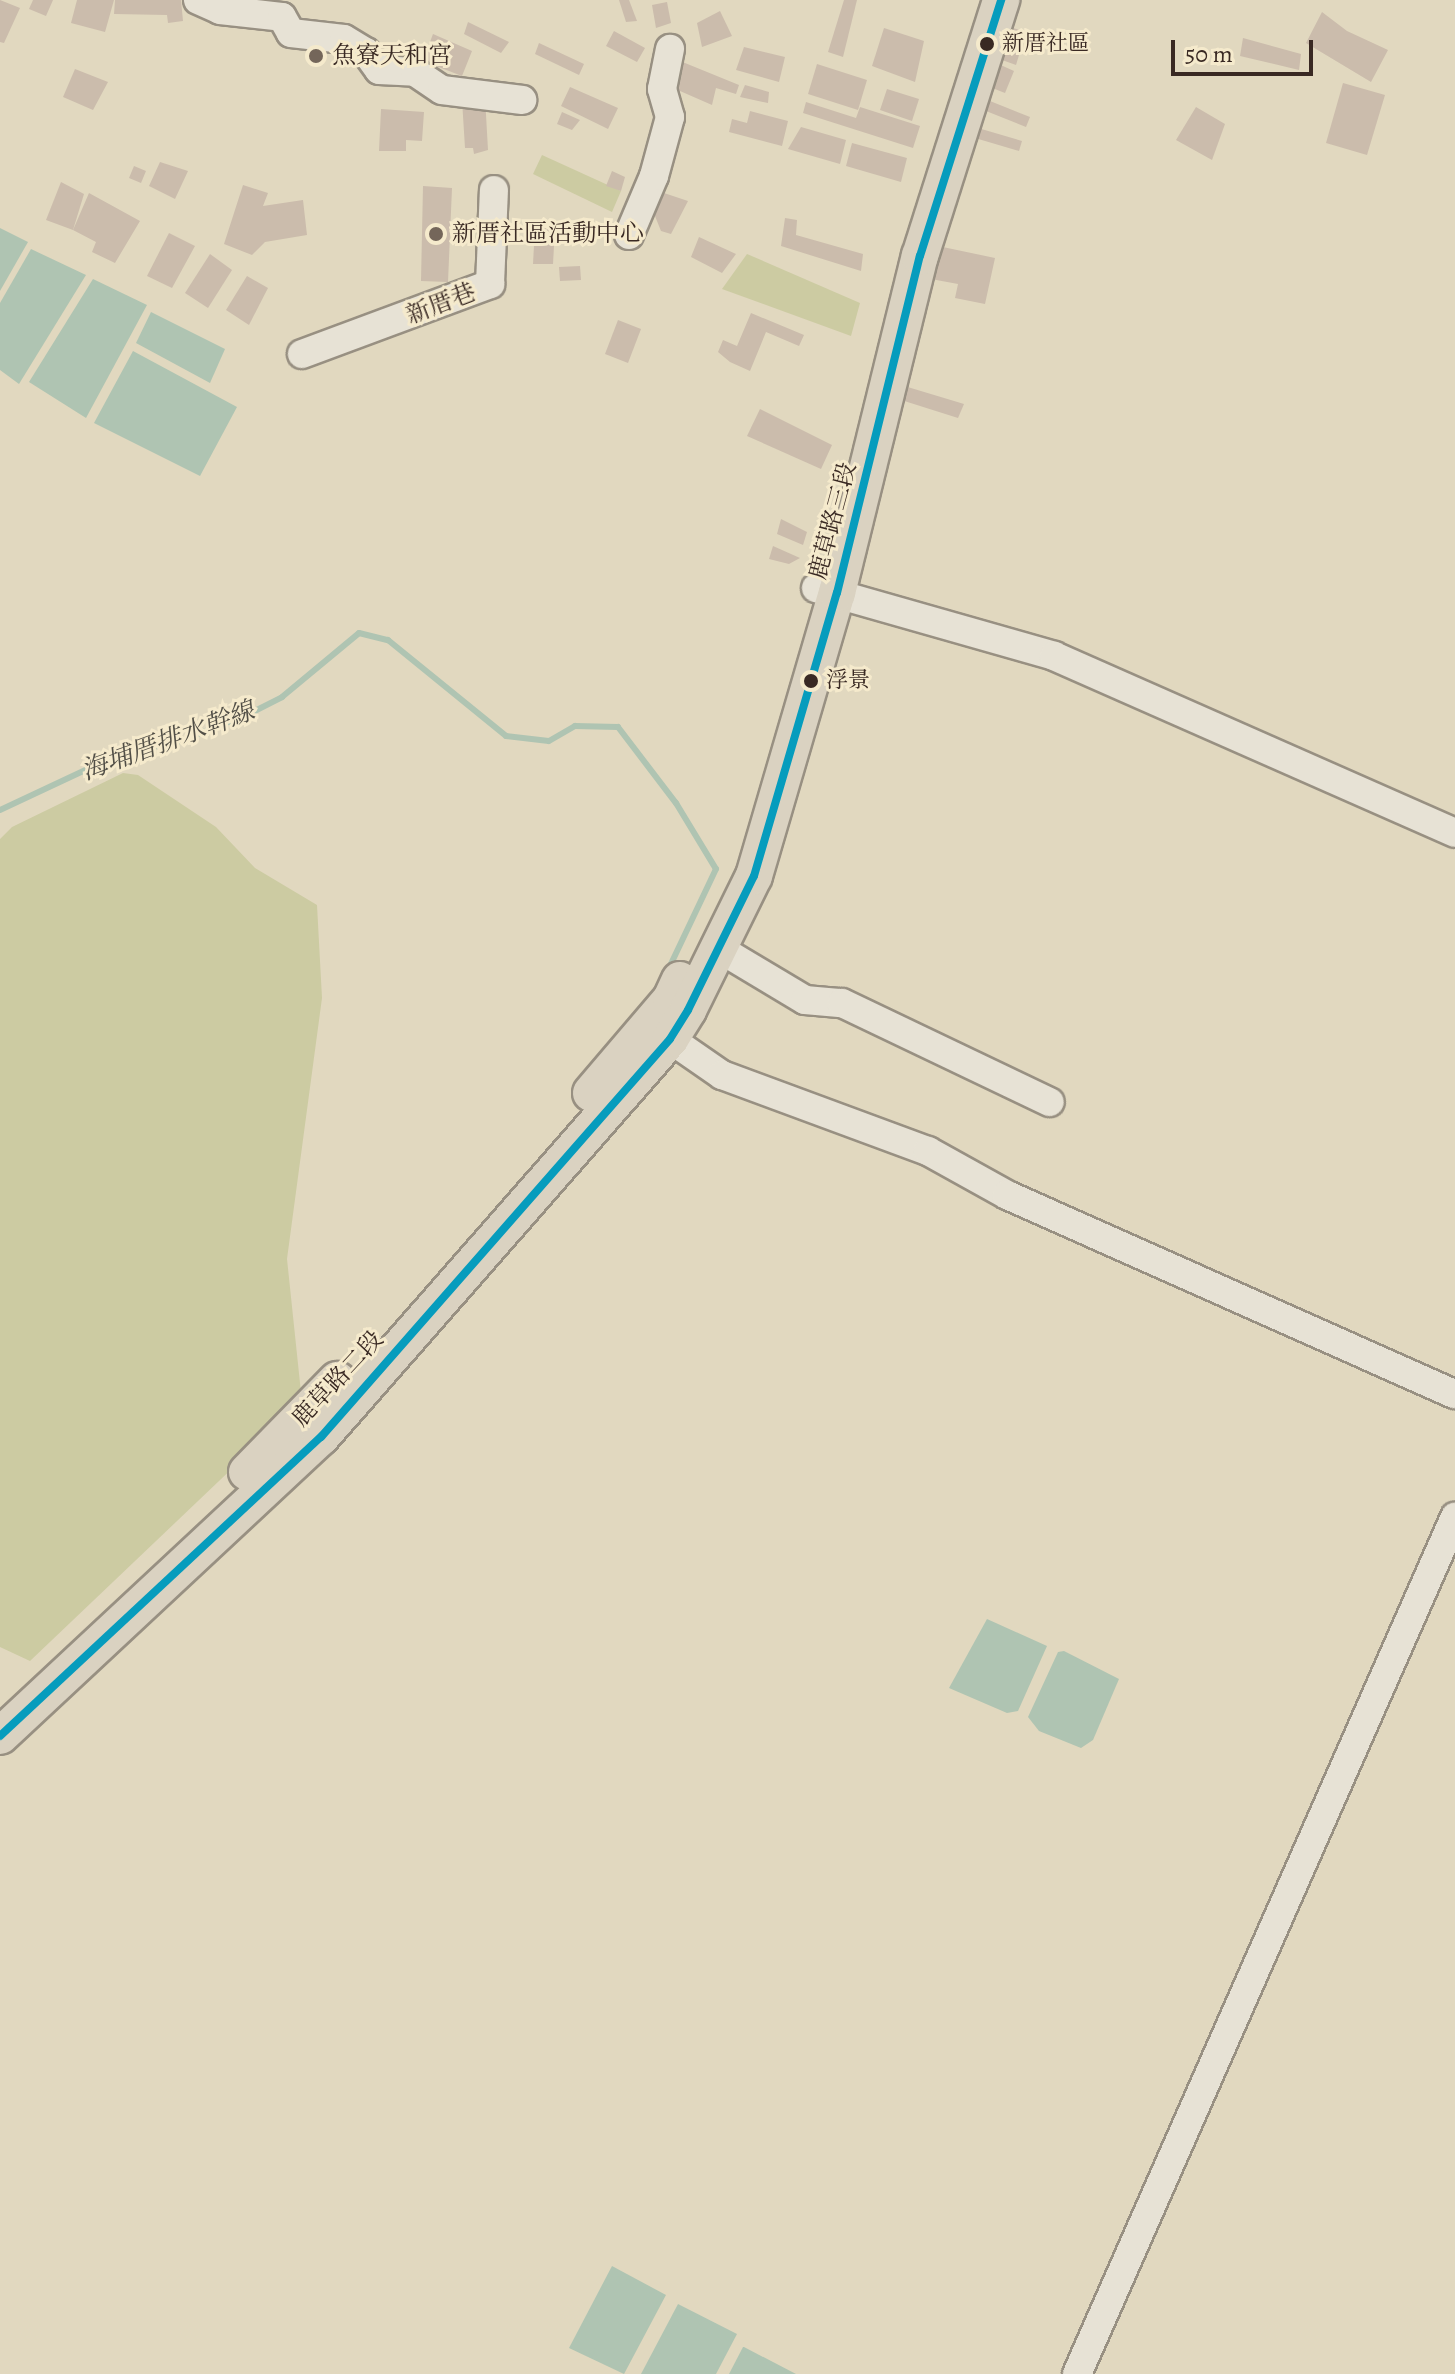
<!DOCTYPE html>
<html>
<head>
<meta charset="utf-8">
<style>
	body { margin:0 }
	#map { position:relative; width:1455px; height:2374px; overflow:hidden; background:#e1d8bf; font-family:Alegreya,"Noto Serif TC",serif }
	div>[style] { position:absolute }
	.green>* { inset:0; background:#cccba2 }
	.water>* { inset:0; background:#afc4b2 }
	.stream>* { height:6px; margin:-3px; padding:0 3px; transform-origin:3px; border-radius:3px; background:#afc4b2 }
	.building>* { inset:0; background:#cbbcac }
	.roads { filter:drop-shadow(2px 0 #989082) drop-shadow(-2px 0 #989082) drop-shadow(0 2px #989082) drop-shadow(0 -2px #989082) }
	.minor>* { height:28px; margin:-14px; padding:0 14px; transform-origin:14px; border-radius:14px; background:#e7e2d5 }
	.major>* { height:36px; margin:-18px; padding:0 18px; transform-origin:18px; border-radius:18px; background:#dad2c1 }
	.bus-1>* { height:8px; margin:-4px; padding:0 4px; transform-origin:4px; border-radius:4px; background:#069cbd }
	.dots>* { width:22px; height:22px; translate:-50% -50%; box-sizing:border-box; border:4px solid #f5eacc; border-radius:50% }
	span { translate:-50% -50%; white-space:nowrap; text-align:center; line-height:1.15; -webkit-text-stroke:6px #f5eacc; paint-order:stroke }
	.bus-label { font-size:22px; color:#392923 }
	.left { translate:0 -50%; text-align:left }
	.poi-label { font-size:24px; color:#392923 }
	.street-label { font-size:24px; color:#392923 }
	.water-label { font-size:26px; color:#514e46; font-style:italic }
	.scale { position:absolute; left:1171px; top:40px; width:142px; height:36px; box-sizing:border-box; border:4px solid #392923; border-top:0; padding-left:10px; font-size:24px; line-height:28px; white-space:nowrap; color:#392923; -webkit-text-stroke:6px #f5eacc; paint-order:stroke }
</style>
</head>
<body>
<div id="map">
	<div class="green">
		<div style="clip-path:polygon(542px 155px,621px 191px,612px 212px,533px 174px)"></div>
		<div style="clip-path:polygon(747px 254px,860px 303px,851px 336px,722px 289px)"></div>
		<div style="clip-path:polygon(123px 773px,138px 775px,216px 827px,255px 868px,317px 905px,322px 998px,287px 1259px,302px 1402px,30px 1661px,0 1647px,0 839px,12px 827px)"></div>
	</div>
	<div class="water">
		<div style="clip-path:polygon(0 228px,28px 242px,0 291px)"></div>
		<div style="clip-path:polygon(31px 249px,86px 275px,19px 384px,0 370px,0 303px)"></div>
		<div style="clip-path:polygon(93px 279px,147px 305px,86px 418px,29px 382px)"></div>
		<div style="clip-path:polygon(151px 312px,225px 349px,210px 383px,136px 343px)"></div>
		<div style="clip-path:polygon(133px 351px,237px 407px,200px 476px,94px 423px)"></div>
		<div style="clip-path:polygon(987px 1619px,1047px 1646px,1018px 1711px,1007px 1713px,949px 1688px)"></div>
		<div style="clip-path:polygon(1064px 1651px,1119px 1679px,1093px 1740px,1081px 1748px,1039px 1731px,1028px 1717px,1058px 1652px)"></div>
		<div style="clip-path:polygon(612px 2266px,666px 2295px,624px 2374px,569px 2348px)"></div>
		<div style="clip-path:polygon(678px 2304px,737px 2334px,716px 2374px,641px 2374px)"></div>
		<div style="clip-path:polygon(743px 2347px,744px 2347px,796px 2374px,729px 2374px)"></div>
	</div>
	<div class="stream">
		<div style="left:0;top:810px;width:141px;rotate:-25.1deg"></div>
		<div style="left:128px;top:750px;width:45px;rotate:-7.6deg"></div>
		<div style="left:173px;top:744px;width:84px;rotate:-21.7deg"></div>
		<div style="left:251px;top:713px;width:35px;rotate:-27deg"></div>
		<div style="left:282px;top:697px;width:100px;rotate:-39.7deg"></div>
		<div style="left:359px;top:633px;width:30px;rotate:14deg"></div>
		<div style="left:388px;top:640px;width:152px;rotate:39.1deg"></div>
		<div style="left:506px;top:736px;width:43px;rotate:6.6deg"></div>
		<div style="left:549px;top:741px;width:30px;rotate:-30deg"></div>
		<div style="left:575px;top:726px;width:43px;rotate:1.3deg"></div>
		<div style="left:618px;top:727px;width:96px;rotate:52.7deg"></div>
		<div style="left:676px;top:803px;width:77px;rotate:58.8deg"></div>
		<div style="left:716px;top:869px;width:112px;rotate:115.4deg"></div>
	</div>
	<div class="building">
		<div style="clip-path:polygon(0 0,20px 8px,4px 43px,0 42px)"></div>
		<div style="clip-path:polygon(33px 0,53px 0,46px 16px,29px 9px)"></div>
		<div style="clip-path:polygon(77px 0,114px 0,105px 32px,71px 23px)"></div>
		<div style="clip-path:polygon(115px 0,181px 0,183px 21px,168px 23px,167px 15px,114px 14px)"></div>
		<div style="clip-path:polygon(619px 0,629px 0,637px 21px,626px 22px)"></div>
		<div style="clip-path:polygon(844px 0,857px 0,843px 57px,828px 52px)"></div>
		<div style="clip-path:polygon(667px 2px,671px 23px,656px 28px,652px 5px)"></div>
		<div style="clip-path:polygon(720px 11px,732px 36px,702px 47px,697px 23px)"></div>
		<div style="clip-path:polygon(1322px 12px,1347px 31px,1388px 50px,1371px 82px,1306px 43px)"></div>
		<div style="clip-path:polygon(468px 22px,509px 42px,501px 53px,464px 34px)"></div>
		<div style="clip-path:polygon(1000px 24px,1026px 32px,1016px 65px,991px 56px)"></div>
		<div style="clip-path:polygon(884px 28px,924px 41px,915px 82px,872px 66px)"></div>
		<div style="clip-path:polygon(614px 31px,645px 48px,637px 62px,606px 46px)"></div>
		<div style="clip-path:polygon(433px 34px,472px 51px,462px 76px,423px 61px)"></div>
		<div style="clip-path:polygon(1243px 38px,1301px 54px,1299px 70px,1240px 56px)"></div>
		<div style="clip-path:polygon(539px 43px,584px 64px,579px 75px,535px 54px)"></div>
		<div style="clip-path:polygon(744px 47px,785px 57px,779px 82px,736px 70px)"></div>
		<div style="clip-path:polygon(658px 52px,739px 85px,736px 94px,716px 88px,712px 105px,648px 77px)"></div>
		<div style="clip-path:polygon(985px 58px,1014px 71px,1005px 93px,977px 82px)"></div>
		<div style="clip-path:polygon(817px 64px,867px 80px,858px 110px,808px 94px)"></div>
		<div style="clip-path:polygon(75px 69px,108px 82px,93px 110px,63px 97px)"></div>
		<div style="clip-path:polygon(1343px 83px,1385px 95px,1367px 155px,1326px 143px)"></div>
		<div style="clip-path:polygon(745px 85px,769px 92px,768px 103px,740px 97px)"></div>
		<div style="clip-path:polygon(570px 87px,618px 108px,608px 129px,561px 106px)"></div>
		<div style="clip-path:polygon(887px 89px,919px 99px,912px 121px,880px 110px)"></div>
		<div style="clip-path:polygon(485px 97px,488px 150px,474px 154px,473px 148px,465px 148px,462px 100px)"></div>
		<div style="clip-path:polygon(980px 97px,1030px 117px,1026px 127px,976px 107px)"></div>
		<div style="clip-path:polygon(806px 102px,856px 118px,860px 107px,920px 126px,913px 148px,803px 113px)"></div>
		<div style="clip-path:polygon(1196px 107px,1225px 124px,1212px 160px,1176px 140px)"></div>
		<div style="clip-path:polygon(381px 109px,424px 112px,422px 141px,406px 140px,406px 151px,379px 151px)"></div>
		<div style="clip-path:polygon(750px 111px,788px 121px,782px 146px,729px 132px,732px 119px,747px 123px)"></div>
		<div style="clip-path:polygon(562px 112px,580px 120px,572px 130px,557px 124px)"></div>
		<div style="clip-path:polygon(801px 127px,846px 140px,840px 164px,788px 149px)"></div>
		<div style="clip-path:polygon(978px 128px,1022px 141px,1019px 151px,975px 138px)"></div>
		<div style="clip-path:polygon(852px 143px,907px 158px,901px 182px,846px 166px)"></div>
		<div style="clip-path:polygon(160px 162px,188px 171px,175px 199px,149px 186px)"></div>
		<div style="clip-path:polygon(134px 166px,146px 171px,141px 183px,129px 178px)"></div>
		<div style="clip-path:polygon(612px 171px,625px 177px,621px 191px,606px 186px)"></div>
		<div style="clip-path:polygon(61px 182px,84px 194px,73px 230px,46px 220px)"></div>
		<div style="clip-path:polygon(243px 185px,268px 193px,263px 206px,303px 200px,307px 235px,265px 242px,252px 255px,224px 244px)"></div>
		<div style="clip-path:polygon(423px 186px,452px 188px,448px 282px,421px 281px)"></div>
		<div style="clip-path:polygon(661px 192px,688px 201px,671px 234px,661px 231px,653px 211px)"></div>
		<div style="clip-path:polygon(89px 193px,140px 221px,115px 263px,92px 252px,96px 242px,73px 230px)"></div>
		<div style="clip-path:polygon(785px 218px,797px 220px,796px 235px,863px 254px,861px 271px,781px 246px)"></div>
		<div style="clip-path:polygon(535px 227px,555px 228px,553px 264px,533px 264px)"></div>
		<div style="clip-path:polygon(169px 233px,195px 246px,172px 288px,147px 276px)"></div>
		<div style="clip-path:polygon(699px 237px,736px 254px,722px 273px,691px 257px)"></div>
		<div style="clip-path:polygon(938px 246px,995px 258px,985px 304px,955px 298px,958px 284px,931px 279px)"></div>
		<div style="clip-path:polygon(210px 254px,232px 270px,208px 308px,185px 293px)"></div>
		<div style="clip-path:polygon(580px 266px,581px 280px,560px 281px,559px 267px)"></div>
		<div style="clip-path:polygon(247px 276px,268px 288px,249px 325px,226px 310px)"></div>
		<div style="clip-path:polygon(751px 313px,804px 335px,799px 346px,766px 332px,750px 371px,730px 362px,718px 352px,723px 340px,737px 346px)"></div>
		<div style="clip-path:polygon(618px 320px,641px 329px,628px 363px,605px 354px)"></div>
		<div style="clip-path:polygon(901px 385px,964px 404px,958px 418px,898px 399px)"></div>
		<div style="clip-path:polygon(760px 409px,832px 445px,821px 469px,747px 436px)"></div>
		<div style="clip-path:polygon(781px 519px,807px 532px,803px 545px,777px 534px)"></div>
		<div style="clip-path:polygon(773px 546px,800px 558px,789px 564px,769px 559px)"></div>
	</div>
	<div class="roads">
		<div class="minor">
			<div style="left:198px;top:0;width:24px;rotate:24deg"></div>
			<div style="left:220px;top:10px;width:62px;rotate:6.4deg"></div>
			<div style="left:282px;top:17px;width:18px;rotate:61deg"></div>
			<div style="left:291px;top:33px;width:53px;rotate:6.5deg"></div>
			<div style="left:344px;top:39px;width:26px;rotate:31deg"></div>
			<div style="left:366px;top:52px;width:22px;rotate:54deg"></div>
			<div style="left:379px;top:70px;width:36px;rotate:3deg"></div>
			<div style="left:415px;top:72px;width:32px;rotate:34deg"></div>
			<div style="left:442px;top:90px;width:81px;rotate:7.1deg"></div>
			<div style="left:629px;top:235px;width:64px;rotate:-67deg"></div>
			<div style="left:654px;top:176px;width:61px;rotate:-74.8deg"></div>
			<div style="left:670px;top:117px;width:29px;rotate:-106deg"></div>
			<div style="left:662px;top:89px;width:41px;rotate:-78.7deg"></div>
			<div style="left:302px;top:354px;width:201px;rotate:-20.4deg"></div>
			<div style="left:490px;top:284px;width:94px;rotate:-87.6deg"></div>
			<div style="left:816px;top:588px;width:248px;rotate:15.9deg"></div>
			<div style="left:1054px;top:656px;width:438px;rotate:23.8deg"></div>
			<div style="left:718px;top:948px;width:101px;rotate:30.9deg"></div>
			<div style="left:805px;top:1000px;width:37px;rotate:5deg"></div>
			<div style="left:842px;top:1003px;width:230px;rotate:25.5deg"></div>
			<div style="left:654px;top:1028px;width:83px;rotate:34.7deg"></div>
			<div style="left:722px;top:1075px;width:220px;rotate:20.3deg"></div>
			<div style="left:928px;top:1151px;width:90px;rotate:29.1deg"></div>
			<div style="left:1007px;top:1195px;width:490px;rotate:24deg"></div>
			<div style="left:1077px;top:2374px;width:937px;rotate:-66.2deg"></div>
		</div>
		<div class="major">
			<div style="left:591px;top:1093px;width:123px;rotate:-49.6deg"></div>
			<div style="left:671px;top:999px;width:21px;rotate:-65deg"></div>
			<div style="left:247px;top:1472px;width:129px;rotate:-45.6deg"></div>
			<div style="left:0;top:1736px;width:439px;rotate:-43deg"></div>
			<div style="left:321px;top:1437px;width:529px;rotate:-48.75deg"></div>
			<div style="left:670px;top:1039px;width:34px;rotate:-58deg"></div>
			<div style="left:688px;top:1010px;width:149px;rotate:-63.8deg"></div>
			<div style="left:754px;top:876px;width:295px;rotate:-73.7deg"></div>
			<div style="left:837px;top:593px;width:347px;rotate:-76.2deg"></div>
			<div style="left:920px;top:256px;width:269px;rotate:-72.4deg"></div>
		</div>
	</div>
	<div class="bus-1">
		<div style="left:0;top:1736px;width:439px;rotate:-43deg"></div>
		<div style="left:321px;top:1437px;width:529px;rotate:-48.75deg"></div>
		<div style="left:670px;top:1039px;width:34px;rotate:-58deg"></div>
		<div style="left:688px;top:1010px;width:149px;rotate:-63.8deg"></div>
		<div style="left:754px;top:876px;width:295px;rotate:-73.7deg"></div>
		<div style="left:837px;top:593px;width:347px;rotate:-76.2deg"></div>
		<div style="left:920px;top:256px;width:269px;rotate:-72.4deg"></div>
	</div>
	<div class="dots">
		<div style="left:987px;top:44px;background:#392923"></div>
		<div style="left:316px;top:56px;background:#74665a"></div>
		<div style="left:436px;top:234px;background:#74665a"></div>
		<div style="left:811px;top:681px;background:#392923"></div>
	</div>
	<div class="bus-label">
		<span class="left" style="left:1002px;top:44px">新厝社區</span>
		<span class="left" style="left:826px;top:681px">浮景</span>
	</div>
	<div class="poi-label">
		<span class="left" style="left:332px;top:56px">魚寮天和宮</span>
		<span class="left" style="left:452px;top:234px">新厝社區活動中心</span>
	</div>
	<div class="street-label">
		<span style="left:441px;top:304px;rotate:-21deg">新厝巷</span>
		<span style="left:833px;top:521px;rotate:-75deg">鹿草路三段</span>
		<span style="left:338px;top:1379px;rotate:-47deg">鹿草路二段</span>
	</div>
	<div class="water-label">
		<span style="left:168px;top:741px;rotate:-20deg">海埔厝排水幹線</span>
	</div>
	<div class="scale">50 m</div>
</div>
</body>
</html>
